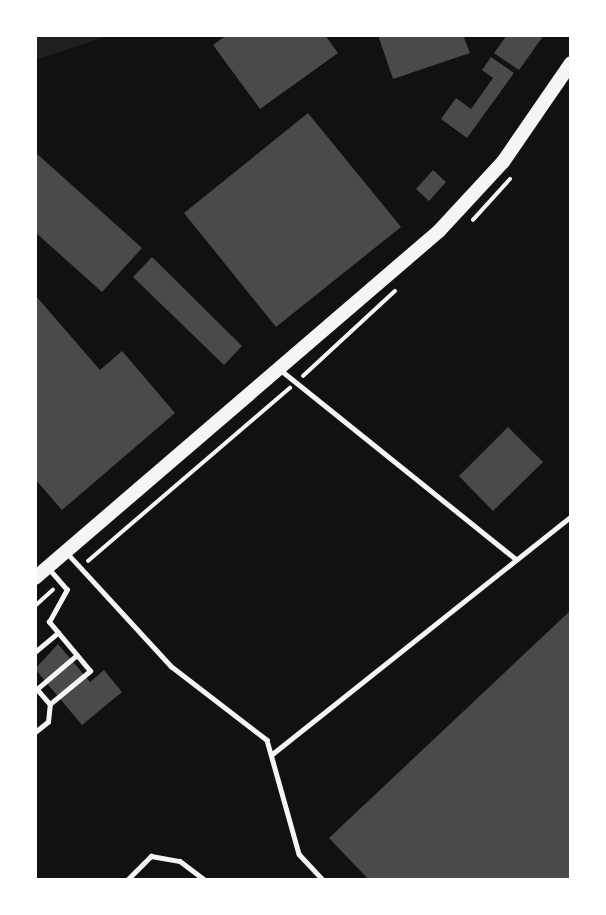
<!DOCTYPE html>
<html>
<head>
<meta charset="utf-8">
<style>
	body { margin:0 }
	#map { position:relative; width:606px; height:915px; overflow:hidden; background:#111; font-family:"PT Sans",sans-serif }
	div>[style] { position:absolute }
	.green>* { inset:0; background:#202020 }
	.building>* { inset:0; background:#4a4a4a }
	.path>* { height:3.5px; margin:-1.75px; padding:0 1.75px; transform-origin:1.75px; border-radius:1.75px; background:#f5f5f5 }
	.service>* { height:4.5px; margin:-2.25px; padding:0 2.25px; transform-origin:2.25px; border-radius:2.25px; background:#f5f5f5 }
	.secondary>* { height:14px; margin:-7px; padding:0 7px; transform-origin:7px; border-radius:7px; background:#f5f5f5 }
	span { translate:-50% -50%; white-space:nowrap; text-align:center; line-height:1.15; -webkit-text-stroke:5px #fff; paint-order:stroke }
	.frame { position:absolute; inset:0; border:37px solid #fff; pointer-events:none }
</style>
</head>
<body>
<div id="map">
	<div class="green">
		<div style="clip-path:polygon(35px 35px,110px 35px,35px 60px)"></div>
	</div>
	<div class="building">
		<div style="clip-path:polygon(227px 35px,325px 35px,338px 53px,260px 109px,213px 45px)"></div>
		<div style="clip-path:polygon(378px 35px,463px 35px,470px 53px,393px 79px)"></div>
		<div style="clip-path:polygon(507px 35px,544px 35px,519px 70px,494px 53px)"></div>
		<div style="clip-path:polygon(491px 57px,514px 73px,467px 138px,441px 119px,456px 98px,471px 109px,493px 78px,482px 70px)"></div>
		<div style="clip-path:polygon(308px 113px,401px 227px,276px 327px,184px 213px)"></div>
		<div style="clip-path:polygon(35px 152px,142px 248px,102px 292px,35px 232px)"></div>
		<div style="clip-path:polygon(433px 170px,446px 182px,429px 201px,416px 189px)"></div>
		<div style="clip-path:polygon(152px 257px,242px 346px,224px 365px,133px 277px)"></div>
		<div style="clip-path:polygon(35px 295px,100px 370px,122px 351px,175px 413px,62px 510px,35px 479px)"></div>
		<div style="clip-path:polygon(508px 427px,543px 462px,493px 511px,459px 476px)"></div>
		<div style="clip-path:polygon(571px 610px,571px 880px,369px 880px,329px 838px)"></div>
		<div style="clip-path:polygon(58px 644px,90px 682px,104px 670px,122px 692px,82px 725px,35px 669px)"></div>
	</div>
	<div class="path">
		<div style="left:473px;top:220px;width:55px;rotate:-47.9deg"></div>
		<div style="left:303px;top:376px;width:125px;rotate:-42.7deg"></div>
		<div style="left:88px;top:561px;width:266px;rotate:-40.6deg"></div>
		<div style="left:35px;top:606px;width:24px;rotate:-42deg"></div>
	</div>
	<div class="service">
		<div style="left:282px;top:371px;width:300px;rotate:38.8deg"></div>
		<div style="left:69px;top:555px;width:151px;rotate:47.4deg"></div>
		<div style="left:171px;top:666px;width:121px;rotate:37.6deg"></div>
		<div style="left:267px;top:740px;width:118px;rotate:74.3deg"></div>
		<div style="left:299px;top:854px;width:35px;rotate:47deg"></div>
		<div style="left:35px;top:652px;width:30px;rotate:-40deg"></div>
		<div style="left:37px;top:689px;width:52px;rotate:-40.4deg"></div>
		<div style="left:37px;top:689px;width:20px;rotate:49deg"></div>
		<div style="left:35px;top:732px;width:16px;rotate:-38deg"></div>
		<div style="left:48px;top:722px;width:18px;rotate:-84deg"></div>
		<div style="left:50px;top:704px;width:52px;rotate:-39.5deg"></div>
		<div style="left:90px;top:671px;width:64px;rotate:-129.9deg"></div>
		<div style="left:49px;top:622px;width:37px;rotate:-61deg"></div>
		<div style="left:67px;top:590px;width:29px;rotate:-131deg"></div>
		<div style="left:271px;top:755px;width:384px;rotate:-38.5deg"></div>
		<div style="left:127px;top:880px;width:34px;rotate:-45deg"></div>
		<div style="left:151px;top:856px;width:29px;rotate:10deg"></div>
		<div style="left:180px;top:861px;width:31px;rotate:37deg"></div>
	</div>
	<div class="secondary">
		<div style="left:35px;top:578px;width:533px;rotate:-40.66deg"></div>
		<div style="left:439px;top:231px;width:94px;rotate:-47.2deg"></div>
		<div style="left:503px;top:162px;width:120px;rotate:-55.5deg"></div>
	</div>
	<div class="frame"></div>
</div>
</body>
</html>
